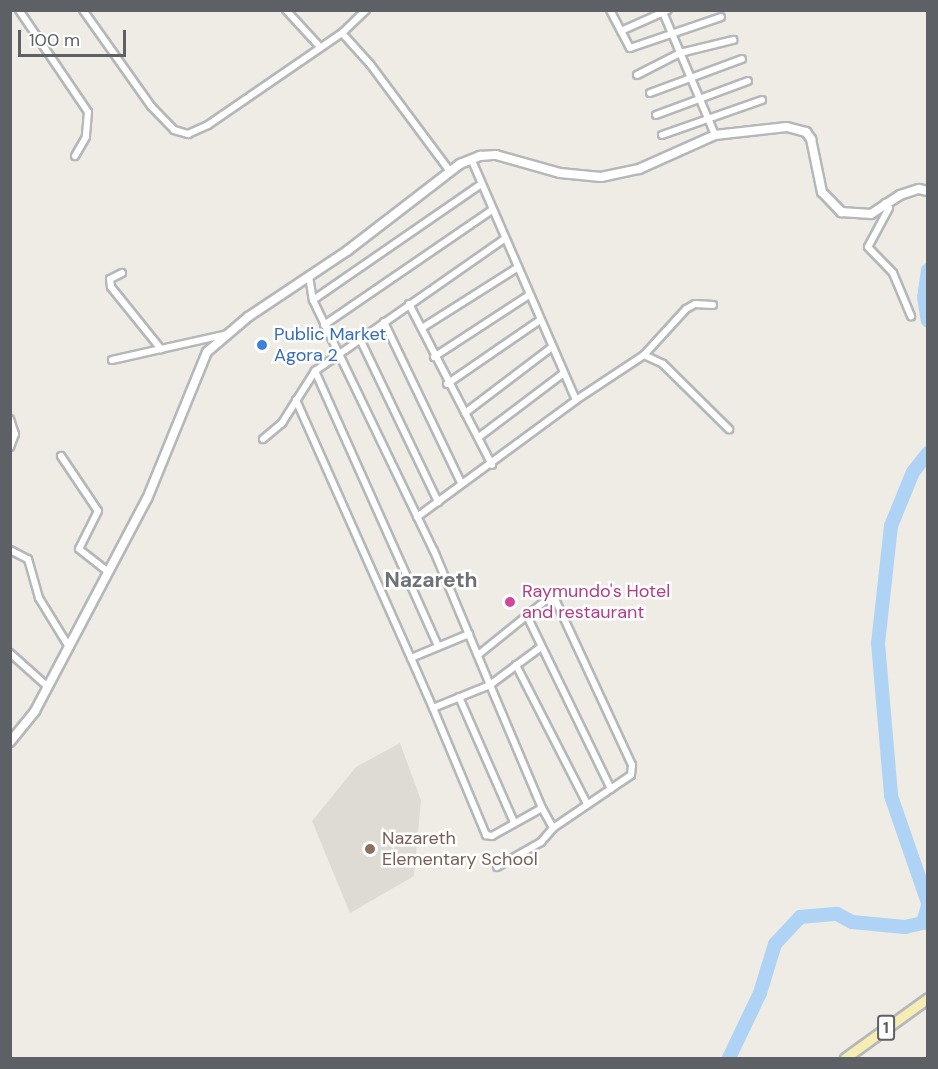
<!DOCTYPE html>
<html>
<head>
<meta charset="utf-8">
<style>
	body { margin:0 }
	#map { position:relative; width:938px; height:1069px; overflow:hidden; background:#eeece5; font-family:"DM Sans",sans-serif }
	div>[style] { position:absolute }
	.education>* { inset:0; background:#dddbd4 }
	.river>* { height:14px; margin:-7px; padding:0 7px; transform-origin:7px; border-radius:7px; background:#aed3f5 }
	.roads { filter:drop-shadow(2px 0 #b5b7ba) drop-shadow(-2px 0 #b5b7ba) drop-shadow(0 2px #b5b7ba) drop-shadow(0 -2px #b5b7ba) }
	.street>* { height:6px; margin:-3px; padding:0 3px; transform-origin:3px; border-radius:3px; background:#fff }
	.secondary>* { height:8px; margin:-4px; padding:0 4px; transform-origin:4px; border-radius:4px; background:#fff }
	.primary>* { height:9px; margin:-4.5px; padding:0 4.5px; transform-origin:4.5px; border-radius:4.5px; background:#f5edb3 }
	.dots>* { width:16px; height:16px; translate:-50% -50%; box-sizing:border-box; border:3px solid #fff; border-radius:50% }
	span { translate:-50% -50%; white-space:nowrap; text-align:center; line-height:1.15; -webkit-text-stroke:5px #fff; paint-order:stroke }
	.shield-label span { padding:2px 4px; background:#fff; border:2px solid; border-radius:4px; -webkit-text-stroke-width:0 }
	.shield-label { font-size:16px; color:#5d6064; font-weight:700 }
	.shop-label { font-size:18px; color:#366cbe }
	.left { translate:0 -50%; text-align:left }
	.hotel-label { font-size:18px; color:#b23c85 }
	.education-label { font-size:18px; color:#785e54 }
	.quarter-label { font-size:21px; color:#6e7276; font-weight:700 }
	.frame { position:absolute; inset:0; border:12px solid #5d6064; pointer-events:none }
	.scale { position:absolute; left:18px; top:30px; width:108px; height:27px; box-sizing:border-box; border:3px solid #5d6064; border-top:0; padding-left:8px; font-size:18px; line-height:21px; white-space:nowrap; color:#5d6064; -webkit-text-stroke:4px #fff; paint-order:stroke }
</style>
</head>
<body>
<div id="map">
	<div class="education">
		<div style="clip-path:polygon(400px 743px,421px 800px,414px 876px,350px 913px,312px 821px,356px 767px)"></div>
	</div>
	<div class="river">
		<div style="left:928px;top:270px;width:27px;rotate:98deg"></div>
		<div style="left:924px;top:297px;width:24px;rotate:81deg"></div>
		<div style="left:928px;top:453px;width:24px;rotate:128deg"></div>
		<div style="left:913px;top:472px;width:58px;rotate:112.2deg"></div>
		<div style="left:891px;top:526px;width:118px;rotate:96.3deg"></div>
		<div style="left:878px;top:643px;width:154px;rotate:85.1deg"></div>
		<div style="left:891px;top:796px;width:113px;rotate:70.9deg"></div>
		<div style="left:729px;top:1058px;width:72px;rotate:-64.5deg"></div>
		<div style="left:760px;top:993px;width:51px;rotate:-73deg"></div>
		<div style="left:775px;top:944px;width:37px;rotate:-47deg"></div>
		<div style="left:800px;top:917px;width:37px;rotate:-5deg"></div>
		<div style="left:837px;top:914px;width:17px;rotate:28deg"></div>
		<div style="left:852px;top:922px;width:53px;rotate:5.4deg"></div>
		<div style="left:905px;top:927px;width:18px;rotate:-13deg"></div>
		<div style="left:923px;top:923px;width:18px;rotate:-74deg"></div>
	</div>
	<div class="roads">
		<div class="street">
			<div style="left:19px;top:10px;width:123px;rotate:55.9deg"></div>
			<div style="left:88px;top:112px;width:25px;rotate:95deg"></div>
			<div style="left:86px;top:137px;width:22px;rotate:120deg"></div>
			<div style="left:83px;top:10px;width:118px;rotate:54.7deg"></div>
			<div style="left:151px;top:106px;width:33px;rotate:46deg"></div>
			<div style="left:174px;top:130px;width:15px;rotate:16deg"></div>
			<div style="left:188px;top:134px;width:22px;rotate:-24deg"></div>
			<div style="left:208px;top:125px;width:163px;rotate:-34.5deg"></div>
			<div style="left:286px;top:10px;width:50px;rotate:47.4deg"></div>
			<div style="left:366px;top:10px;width:33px;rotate:136deg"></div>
			<div style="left:342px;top:33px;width:42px;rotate:47.9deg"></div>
			<div style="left:370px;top:64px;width:132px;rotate:53.3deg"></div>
			<div style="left:610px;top:10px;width:43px;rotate:62.2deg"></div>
			<div style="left:630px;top:48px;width:96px;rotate:-18.8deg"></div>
			<div style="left:662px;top:10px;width:136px;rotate:67deg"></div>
			<div style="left:621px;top:31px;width:51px;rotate:-24.1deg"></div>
			<div style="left:637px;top:75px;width:48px;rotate:-27.1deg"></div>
			<div style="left:680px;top:53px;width:55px;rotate:-13.8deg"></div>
			<div style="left:650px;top:93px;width:98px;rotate:-20.3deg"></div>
			<div style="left:656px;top:115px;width:98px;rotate:-20.3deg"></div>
			<div style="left:662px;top:135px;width:106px;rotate:-19.3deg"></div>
			<div style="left:885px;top:203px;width:6px;rotate:51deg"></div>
			<div style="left:889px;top:208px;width:44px;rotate:118.3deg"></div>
			<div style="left:868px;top:247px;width:36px;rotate:46deg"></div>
			<div style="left:893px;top:273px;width:47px;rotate:67.3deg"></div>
			<div style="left:122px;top:273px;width:13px;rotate:153deg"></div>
			<div style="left:110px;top:279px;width:8px;rotate:83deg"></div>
			<div style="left:111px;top:287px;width:80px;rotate:51.1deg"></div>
			<div style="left:309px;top:276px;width:24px;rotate:81deg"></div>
			<div style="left:313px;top:300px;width:279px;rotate:64.3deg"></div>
			<div style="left:434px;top:551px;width:145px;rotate:67.3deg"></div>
			<div style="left:490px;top:685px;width:134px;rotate:67.1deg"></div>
			<div style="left:542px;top:808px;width:23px;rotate:61deg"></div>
			<div style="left:553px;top:828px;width:94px;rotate:-34.2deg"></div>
			<div style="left:631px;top:775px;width:10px;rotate:-84deg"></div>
			<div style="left:632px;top:765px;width:183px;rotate:-114.9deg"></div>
			<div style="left:555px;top:599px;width:10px;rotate:169deg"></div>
			<div style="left:545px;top:601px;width:86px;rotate:141.1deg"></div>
			<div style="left:313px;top:300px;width:204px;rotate:-34.6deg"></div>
			<div style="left:409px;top:304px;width:181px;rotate:62.7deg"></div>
			<div style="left:384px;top:322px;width:178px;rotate:64.4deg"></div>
			<div style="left:324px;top:325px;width:204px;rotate:-34.4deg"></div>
			<div style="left:422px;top:328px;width:112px;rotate:-32.3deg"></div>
			<div style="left:360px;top:339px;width:181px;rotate:64.4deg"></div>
			<div style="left:644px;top:355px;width:62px;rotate:-47.6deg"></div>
			<div style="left:686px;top:309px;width:10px;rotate:-29deg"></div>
			<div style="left:695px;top:304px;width:18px;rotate:3deg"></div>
			<div style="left:434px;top:357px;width:113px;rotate:-33.1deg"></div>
			<div style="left:112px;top:360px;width:118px;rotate:-12.7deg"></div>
			<div style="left:315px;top:371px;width:301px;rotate:65.9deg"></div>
			<div style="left:447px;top:384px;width:113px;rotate:-34.5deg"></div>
			<div style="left:296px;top:400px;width:282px;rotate:66deg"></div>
			<div style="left:411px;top:658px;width:63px;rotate:-22.5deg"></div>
			<div style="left:576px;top:400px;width:82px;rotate:-33.5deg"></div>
			<div style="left:644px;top:355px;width:21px;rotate:25deg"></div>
			<div style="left:663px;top:364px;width:93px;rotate:44.6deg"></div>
			<div style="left:465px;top:413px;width:109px;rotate:-37.2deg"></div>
			<div style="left:10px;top:419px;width:16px;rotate:72deg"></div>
			<div style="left:15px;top:434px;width:14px;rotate:111deg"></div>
			<div style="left:479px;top:437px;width:106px;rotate:-37deg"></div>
			<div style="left:263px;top:439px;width:25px;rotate:-40deg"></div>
			<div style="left:282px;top:423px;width:62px;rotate:-57.6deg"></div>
			<div style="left:315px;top:371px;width:231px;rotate:-34.9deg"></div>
			<div style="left:61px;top:456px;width:66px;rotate:56.1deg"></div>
			<div style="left:98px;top:511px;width:42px;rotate:116.6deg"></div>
			<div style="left:79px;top:549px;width:37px;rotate:38deg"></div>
			<div style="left:417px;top:517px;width:197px;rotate:-36.3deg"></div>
			<div style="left:576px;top:400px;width:263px;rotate:-113.5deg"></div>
			<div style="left:10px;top:550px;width:20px;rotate:27deg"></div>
			<div style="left:28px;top:559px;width:41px;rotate:74.2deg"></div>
			<div style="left:39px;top:598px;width:57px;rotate:58.5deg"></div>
			<div style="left:527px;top:616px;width:192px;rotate:64.1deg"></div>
			<div style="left:10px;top:653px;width:51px;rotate:41.8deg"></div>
			<div style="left:411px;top:658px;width:55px;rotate:66.3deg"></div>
			<div style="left:433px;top:708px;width:61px;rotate:-22deg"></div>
			<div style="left:490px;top:685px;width:64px;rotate:-36.7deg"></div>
			<div style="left:516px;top:665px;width:156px;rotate:62.9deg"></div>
			<div style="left:459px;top:697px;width:137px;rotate:66.3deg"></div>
			<div style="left:433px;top:708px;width:138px;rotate:67.3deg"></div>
			<div style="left:486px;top:835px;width:6px;rotate:9deg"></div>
			<div style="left:492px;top:836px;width:57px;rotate:-29.2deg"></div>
			<div style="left:497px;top:867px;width:51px;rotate:-29.6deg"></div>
			<div style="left:541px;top:842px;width:18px;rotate:-49deg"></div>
		</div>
		<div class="secondary">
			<div style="left:10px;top:742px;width:40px;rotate:-51deg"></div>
			<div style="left:35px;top:711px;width:240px;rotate:-62.2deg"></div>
			<div style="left:147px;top:499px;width:159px;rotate:-67.8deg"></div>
			<div style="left:207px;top:352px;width:54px;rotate:-40.5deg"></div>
			<div style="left:248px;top:317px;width:119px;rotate:-33.7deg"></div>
			<div style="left:347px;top:251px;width:143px;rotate:-37.6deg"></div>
			<div style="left:460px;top:164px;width:22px;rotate:-22deg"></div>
			<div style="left:480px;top:156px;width:16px;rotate:-4deg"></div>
			<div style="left:496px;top:155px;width:66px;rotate:15.7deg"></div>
			<div style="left:560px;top:173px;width:41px;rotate:5.6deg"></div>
			<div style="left:601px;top:177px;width:39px;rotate:-12deg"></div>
			<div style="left:639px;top:169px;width:83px;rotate:-24.1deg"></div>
			<div style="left:715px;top:135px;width:72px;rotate:-6.3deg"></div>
			<div style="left:787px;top:127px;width:20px;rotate:15deg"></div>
			<div style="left:806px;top:132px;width:9px;rotate:54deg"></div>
			<div style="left:811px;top:139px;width:54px;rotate:78.3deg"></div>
			<div style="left:822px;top:192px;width:28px;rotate:46deg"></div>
			<div style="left:841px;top:212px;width:30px;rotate:4deg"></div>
			<div style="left:871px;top:214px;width:35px;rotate:-33deg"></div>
			<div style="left:900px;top:195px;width:20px;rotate:-18deg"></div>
			<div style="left:919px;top:189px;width:9px;rotate:13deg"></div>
		</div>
		<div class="primary">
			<div style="left:845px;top:1058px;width:102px;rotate:-35.9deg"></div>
		</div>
	</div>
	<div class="dots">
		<div style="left:262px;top:345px;background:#3f7fe0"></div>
		<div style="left:510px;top:602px;background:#d1479c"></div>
		<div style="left:370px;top:849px;background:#8d6e63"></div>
	</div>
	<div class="shield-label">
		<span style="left:886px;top:1028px">1</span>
	</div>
	<div class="shop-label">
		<span class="left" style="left:274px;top:345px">Public Market<br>Agora 2</span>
	</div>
	<div class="hotel-label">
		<span class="left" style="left:522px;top:602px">Raymundo's Hotel<br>and restaurant</span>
	</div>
	<div class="education-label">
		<span class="left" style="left:382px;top:849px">Nazareth<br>Elementary School</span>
	</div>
	<div class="quarter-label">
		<span style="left:431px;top:580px">Nazareth</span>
	</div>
	<div class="frame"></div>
	<div class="scale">100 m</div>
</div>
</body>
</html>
